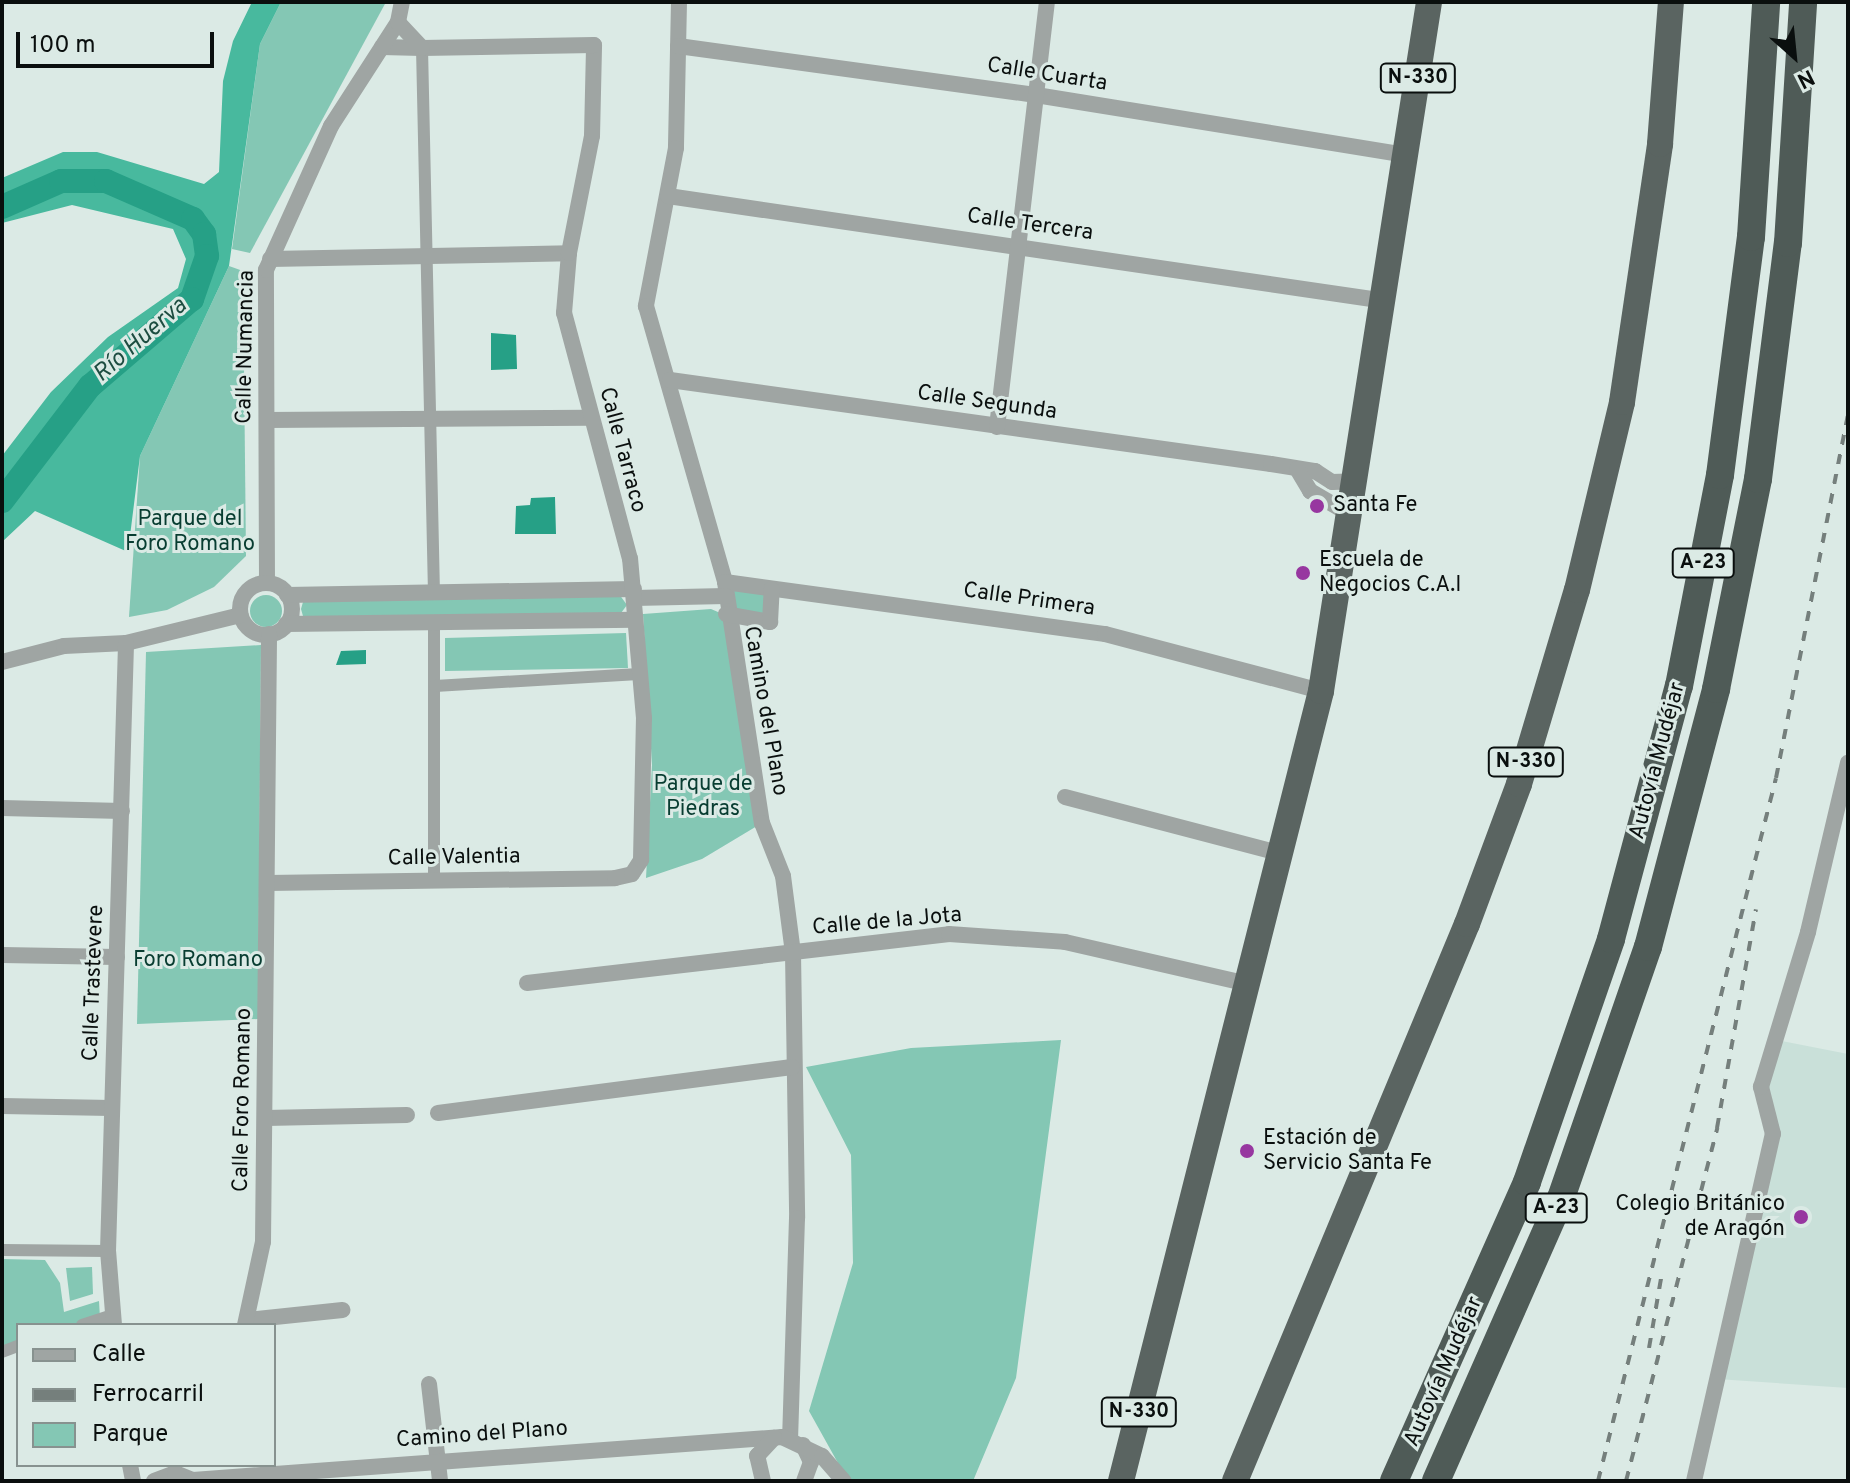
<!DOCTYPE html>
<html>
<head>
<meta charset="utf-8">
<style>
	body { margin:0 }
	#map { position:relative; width:1850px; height:1483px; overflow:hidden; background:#dbeae5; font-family:Overpass,sans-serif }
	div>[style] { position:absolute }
	.built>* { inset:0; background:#c9e0d9 }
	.green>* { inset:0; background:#84c7b4 }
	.round { border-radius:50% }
	.forest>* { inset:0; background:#48b99e }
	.water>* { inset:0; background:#26a086 }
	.river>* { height:24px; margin:-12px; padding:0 12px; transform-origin:12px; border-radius:12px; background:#26a086 }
	.pedestrian>* { height:12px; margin:-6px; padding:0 6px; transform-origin:6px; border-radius:6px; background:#9fa5a3 }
	.minor>* { height:16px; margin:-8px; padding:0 8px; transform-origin:8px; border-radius:8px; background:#9fa5a3 }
	.minor>.ring { margin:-8px; padding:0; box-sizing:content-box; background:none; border:16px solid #9fa5a3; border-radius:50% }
	.trunk>* { height:26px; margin:-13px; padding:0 13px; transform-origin:13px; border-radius:13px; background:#5a6461 }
	.motorway>* { height:28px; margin:-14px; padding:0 14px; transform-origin:14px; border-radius:14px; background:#4f5b57 }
	.rail>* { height:4px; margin-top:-2px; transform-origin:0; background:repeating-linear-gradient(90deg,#757f7c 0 10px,transparent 0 20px) }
	.dots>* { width:22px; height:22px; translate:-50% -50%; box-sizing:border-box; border:4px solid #dbeae5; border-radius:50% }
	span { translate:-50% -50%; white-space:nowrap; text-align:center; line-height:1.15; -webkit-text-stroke:6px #dbeae5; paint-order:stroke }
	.shield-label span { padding:2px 6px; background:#dbeae5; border:2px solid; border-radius:6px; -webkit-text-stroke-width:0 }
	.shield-label { font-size:20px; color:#0a0f0e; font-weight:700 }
	.street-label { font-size:22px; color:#0a0f0e }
	.poi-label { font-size:22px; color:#0a0f0e }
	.left { translate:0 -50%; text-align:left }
	.right { translate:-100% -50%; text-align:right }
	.park-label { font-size:22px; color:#083d31 }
	.water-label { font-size:24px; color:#1d4d41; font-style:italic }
	.frame { position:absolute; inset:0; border:4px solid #0a0f0e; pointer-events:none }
	.legend { position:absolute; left:16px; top:1323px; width:260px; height:144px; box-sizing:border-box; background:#dbeae5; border:2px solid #87928f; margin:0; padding:10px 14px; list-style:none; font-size:24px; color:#0a0f0e }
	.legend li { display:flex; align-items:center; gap:16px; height:40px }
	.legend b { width:40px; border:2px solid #87928f }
	.north { position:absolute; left:1754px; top:16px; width:80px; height:80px; -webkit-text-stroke:6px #dbeae5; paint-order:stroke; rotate:153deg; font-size:22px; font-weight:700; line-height:32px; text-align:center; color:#0a0f0e }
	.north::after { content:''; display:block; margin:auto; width:28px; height:36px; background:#0a0f0e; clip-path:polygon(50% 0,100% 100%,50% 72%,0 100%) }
	.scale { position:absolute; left:16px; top:32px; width:198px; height:36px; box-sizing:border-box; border:4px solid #0a0f0e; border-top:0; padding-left:10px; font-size:24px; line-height:28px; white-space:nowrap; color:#0a0f0e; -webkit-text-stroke:6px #dbeae5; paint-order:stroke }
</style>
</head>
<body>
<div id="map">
	<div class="built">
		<div style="clip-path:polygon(1777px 1040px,1848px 1054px,1848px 1388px,1717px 1379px,1773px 1134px,1761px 1087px)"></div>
	</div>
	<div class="green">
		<div style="clip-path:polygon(281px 2px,386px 2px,250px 253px,232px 249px,260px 44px)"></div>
		<div style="clip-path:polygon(229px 266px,243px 271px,246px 556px,214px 587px,167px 610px,129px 617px,140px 456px)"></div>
		<div style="clip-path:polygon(729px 586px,772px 589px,769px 620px,729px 612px)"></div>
		<div style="clip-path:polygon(619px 594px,627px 605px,618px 617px,303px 616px,301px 609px,303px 602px)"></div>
		<div class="round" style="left:250px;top:595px;width:32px;height:32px"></div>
		<div style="clip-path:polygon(711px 609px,725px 615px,762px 823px,702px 859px,646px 878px,652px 765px,643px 614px)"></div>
		<div style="clip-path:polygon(626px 633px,628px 668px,445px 671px,445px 638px)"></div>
		<div style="clip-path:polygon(261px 645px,258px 1019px,137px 1024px,146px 652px)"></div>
		<div style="clip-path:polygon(1061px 1040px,1016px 1378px,973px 1481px,848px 1481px,809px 1411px,853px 1263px,851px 1155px,806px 1067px,911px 1048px)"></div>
		<div style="clip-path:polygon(2px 1259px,45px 1260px,60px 1283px,64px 1312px,99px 1301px,100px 1318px,76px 1325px,18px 1325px,18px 1343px,2px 1348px)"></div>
		<div style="clip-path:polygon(92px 1267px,93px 1294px,70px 1301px,66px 1268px)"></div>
	</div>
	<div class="forest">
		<div style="clip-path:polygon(252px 2px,281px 2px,260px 44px,229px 266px,140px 456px,128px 552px,35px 511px,2px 542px,2px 456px,51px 392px,108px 337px,178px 288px,186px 259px,173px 229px,72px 205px,2px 223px,2px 178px,63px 152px,97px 152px,204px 184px,219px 172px,223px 81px,233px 41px)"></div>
	</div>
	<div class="water">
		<div style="clip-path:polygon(491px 333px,516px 335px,517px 369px,491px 370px)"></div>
		<div style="clip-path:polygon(555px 497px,556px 534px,515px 534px,516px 506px,530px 505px,531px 498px)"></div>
		<div style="clip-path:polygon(366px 650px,366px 664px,336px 665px,341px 651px)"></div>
	</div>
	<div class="river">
		<div style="left:2px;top:207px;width:64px;rotate:-23.8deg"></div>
		<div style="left:61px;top:181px;width:45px"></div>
		<div style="left:106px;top:181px;width:95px;rotate:23.6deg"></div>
		<div style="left:193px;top:219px;width:19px;rotate:54deg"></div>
		<div style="left:204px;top:234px;width:22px;rotate:82deg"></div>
		<div style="left:207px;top:256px;width:46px;rotate:109.2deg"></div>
		<div style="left:192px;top:299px;width:134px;rotate:139.5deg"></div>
		<div style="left:90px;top:386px;width:145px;rotate:127.4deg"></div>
	</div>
	<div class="pedestrian">
		<div style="left:422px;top:48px;width:544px;rotate:88.74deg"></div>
		<div style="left:434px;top:624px;width:256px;rotate:90deg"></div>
		<div style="left:435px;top:686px;width:204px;rotate:-3.4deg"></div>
		<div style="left:2px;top:1250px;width:106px;rotate:0.5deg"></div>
		<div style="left:82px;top:1325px;width:33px;rotate:-18deg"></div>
		<div style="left:2px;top:1352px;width:17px;rotate:-21deg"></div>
	</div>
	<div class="minor">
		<div style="left:679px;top:2px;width:146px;rotate:91.2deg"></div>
		<div style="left:676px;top:148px;width:161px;rotate:100.8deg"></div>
		<div style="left:646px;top:306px;width:287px;rotate:74deg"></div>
		<div style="left:725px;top:582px;width:244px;rotate:81.3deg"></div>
		<div style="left:762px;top:823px;width:57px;rotate:68.4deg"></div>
		<div style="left:783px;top:876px;width:78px;rotate:82.6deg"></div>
		<div style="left:793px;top:953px;width:265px;rotate:89.1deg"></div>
		<div style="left:797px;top:1218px;width:220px;rotate:91.8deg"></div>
		<div style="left:678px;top:46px;width:361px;rotate:7.8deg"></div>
		<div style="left:1036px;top:95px;width:377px;rotate:9.2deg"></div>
		<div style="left:382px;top:47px;width:40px;rotate:1.4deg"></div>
		<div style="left:668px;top:196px;width:725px;rotate:8.33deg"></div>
		<div style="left:270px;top:259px;width:299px;rotate:-1.1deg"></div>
		<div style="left:670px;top:380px;width:607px;rotate:7.96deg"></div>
		<div style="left:1271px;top:464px;width:45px;rotate:9deg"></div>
		<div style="left:1315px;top:471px;width:20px;rotate:33deg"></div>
		<div style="left:1332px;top:482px;width:24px;rotate:-2deg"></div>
		<div style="left:267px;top:420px;width:322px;rotate:-0.4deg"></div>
		<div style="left:997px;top:427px;width:428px;rotate:-83.3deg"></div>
		<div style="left:1297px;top:469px;width:26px;rotate:59deg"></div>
		<div style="left:1310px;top:491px;width:48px;rotate:30.3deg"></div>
		<div style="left:725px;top:582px;width:384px;rotate:7.8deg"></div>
		<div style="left:1105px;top:634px;width:223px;rotate:14.8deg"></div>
		<div style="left:267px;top:583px;width:313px;rotate:-90.2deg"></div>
		<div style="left:266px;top:270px;width:158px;rotate:-65.7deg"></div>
		<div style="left:331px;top:126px;width:124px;rotate:-57.2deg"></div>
		<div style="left:398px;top:22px;width:20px;rotate:-79deg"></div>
		<div class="ring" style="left:240px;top:583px;width:36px;height:36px"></div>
		<div style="left:287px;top:595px;width:347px;rotate:-1deg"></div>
		<div style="left:634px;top:598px;width:92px;rotate:-1.2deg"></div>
		<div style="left:726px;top:614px;width:45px;rotate:10.3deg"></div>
		<div style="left:770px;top:622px;width:33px;rotate:-87deg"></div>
		<div style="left:286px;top:624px;width:349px;rotate:-0.7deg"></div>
		<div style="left:2px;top:662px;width:64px;rotate:-14.5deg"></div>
		<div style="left:64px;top:646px;width:62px;rotate:-2.8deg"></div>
		<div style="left:126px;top:643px;width:118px;rotate:-13.7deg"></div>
		<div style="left:1065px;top:797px;width:224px;rotate:14.7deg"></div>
		<div style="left:2px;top:808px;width:120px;rotate:1.4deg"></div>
		<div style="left:268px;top:883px;width:347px;rotate:-0.8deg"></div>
		<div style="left:615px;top:878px;width:17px;rotate:-13deg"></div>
		<div style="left:632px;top:874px;width:17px;rotate:-57deg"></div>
		<div style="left:641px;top:860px;width:142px;rotate:-88.8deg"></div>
		<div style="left:644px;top:718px;width:160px;rotate:-95deg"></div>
		<div style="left:630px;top:559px;width:255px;rotate:-105deg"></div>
		<div style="left:564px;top:313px;width:60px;rotate:-85.2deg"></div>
		<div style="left:569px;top:253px;width:119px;rotate:-78.9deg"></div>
		<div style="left:592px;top:136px;width:91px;rotate:-88.7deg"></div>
		<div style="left:594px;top:45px;width:172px;rotate:179deg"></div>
		<div style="left:422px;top:48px;width:35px;rotate:-133deg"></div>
		<div style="left:2px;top:955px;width:115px;rotate:1deg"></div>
		<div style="left:527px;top:983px;width:425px;rotate:-6.6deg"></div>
		<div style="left:949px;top:934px;width:116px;rotate:3.9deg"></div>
		<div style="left:1065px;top:942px;width:188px;rotate:12.9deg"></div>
		<div style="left:2px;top:1106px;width:109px;rotate:1.1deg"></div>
		<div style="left:438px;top:1113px;width:357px;rotate:-7.4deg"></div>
		<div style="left:266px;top:1118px;width:141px;rotate:-1.2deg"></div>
		<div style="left:247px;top:1320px;width:96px;rotate:-6deg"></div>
		<div style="left:114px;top:1325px;width:74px;rotate:-94.6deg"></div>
		<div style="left:108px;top:1251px;width:608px;rotate:-88.3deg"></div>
		<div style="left:245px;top:1325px;width:85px;rotate:-77.8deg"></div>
		<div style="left:263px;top:1242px;width:608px;rotate:-89.43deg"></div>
		<div style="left:429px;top:1384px;width:98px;rotate:83.5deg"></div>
		<div style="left:803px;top:1445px;width:19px;rotate:65deg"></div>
		<div style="left:811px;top:1462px;width:20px;rotate:110deg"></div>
		<div style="left:130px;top:1465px;width:16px;rotate:79deg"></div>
		<div style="left:193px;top:1480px;width:591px;rotate:-4.18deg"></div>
		<div style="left:782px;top:1437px;width:44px;rotate:25.4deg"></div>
		<div style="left:822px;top:1456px;width:33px;rotate:49deg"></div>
		<div style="left:154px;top:1481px;width:22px;rotate:-21deg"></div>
		<div style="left:175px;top:1473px;width:22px;rotate:22deg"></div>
		<div style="left:763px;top:1481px;width:26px;rotate:-103deg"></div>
		<div style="left:757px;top:1456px;width:25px;rotate:-47deg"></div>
		<div style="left:1694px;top:1481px;width:356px;rotate:-77.2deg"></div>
		<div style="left:1773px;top:1134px;width:49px;rotate:-104.3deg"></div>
		<div style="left:1761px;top:1087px;width:162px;rotate:-73.1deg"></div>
		<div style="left:1808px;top:932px;width:174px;rotate:-76.7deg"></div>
	</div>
	<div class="trunk">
		<div style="left:1121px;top:1481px;width:815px;rotate:-75.79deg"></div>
		<div style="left:1321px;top:691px;width:697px;rotate:-81.09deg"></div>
		<div style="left:1235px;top:1481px;width:603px;rotate:-67.39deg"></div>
		<div style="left:1467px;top:924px;width:149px;rotate:-69.6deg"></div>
		<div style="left:1519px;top:784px;width:202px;rotate:-73.4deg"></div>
		<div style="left:1577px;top:590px;width:193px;rotate:-76.5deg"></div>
		<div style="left:1622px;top:402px;width:261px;rotate:-81.6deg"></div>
		<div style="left:1660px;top:144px;width:142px;rotate:-85.6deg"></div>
	</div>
	<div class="motorway">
		<div style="left:1394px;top:1481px;width:327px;rotate:-66deg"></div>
		<div style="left:1527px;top:1182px;width:257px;rotate:-70.9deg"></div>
		<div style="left:1611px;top:939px;width:262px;rotate:-75deg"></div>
		<div style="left:1679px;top:686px;width:215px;rotate:-79deg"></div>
		<div style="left:1720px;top:475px;width:240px;rotate:-82.6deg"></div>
		<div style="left:1751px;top:237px;width:235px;rotate:-86.3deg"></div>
		<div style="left:1436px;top:1481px;width:309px;rotate:-66.2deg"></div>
		<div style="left:1561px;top:1198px;width:266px;rotate:-70.9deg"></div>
		<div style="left:1648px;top:947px;width:267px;rotate:-75.2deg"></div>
		<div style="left:1716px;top:689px;width:214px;rotate:-78.7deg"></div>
		<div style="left:1758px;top:479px;width:238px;rotate:-82.8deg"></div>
		<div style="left:1788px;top:243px;width:241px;rotate:-86.4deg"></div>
	</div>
	<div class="rail">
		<div style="left:1649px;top:1348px;width:76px;rotate:-80.2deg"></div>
		<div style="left:1598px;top:1481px;width:725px;rotate:-75.79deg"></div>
		<div style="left:1776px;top:778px;width:369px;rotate:-78.8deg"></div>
		<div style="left:1626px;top:1481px;width:365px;rotate:-75.5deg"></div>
		<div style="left:1717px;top:1128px;width:222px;rotate:-79.9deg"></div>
	</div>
	<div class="dots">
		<div style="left:1317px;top:506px;background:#9737a0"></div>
		<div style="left:1303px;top:573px;background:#9737a0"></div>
		<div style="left:1247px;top:1151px;background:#9737a0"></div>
		<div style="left:1801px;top:1217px;background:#9737a0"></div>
	</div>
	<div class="shield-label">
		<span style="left:1418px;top:78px">N-330</span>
		<span style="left:1703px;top:563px">A-23</span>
		<span style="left:1526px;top:762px">N-330</span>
		<span style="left:1556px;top:1208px">A-23</span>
		<span style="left:1139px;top:1412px">N-330</span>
	</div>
	<div class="street-label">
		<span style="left:1047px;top:75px;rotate:9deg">Calle Cuarta</span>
		<span style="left:1030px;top:225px;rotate:8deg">Calle Tercera</span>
		<span style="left:246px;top:347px;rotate:-89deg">Calle Numancia</span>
		<span style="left:987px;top:403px;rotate:8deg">Calle Segunda</span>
		<span style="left:622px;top:450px;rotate:75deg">Calle Tarraco</span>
		<span style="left:1029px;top:600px;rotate:8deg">Calle Primera</span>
		<span style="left:765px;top:711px;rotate:80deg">Camino del Plano</span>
		<span style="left:1658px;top:761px;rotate:-75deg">Autovía Mudéjar</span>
		<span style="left:454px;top:858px;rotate:-1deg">Calle Valentia</span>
		<span style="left:887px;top:922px;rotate:-5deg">Calle de la Jota</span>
		<span style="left:94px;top:983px;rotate:-88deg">Calle Trastevere</span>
		<span style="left:243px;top:1100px;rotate:-89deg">Calle Foro Romano</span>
		<span style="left:1444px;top:1372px;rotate:-66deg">Autovía Mudéjar</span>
		<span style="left:482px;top:1435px;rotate:-4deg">Camino del Plano</span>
	</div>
	<div class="poi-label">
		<span class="left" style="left:1333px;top:506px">Santa Fe</span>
		<span class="left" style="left:1319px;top:573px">Escuela de<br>Negocios C.A.I</span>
		<span class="left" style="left:1263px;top:1151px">Estación de<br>Servicio Santa Fe</span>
		<span class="right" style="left:1785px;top:1217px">Colegio Británico<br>de Aragón</span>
	</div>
	<div class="park-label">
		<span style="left:190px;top:532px">Parque del<br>Foro Romano</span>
		<span style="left:703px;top:797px">Parque de<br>Piedras</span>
		<span style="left:198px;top:961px">Foro Romano</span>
	</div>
	<div class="water-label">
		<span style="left:141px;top:341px;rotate:-41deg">Río Huerva</span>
	</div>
	<div class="frame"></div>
	<ul class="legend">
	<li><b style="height:10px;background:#9fa5a3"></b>Calle</li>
	<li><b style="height:10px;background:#757f7c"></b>Ferrocarril</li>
	<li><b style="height:22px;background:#84c7b4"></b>Parque</li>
	</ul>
	<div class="north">N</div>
	<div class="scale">100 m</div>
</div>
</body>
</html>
